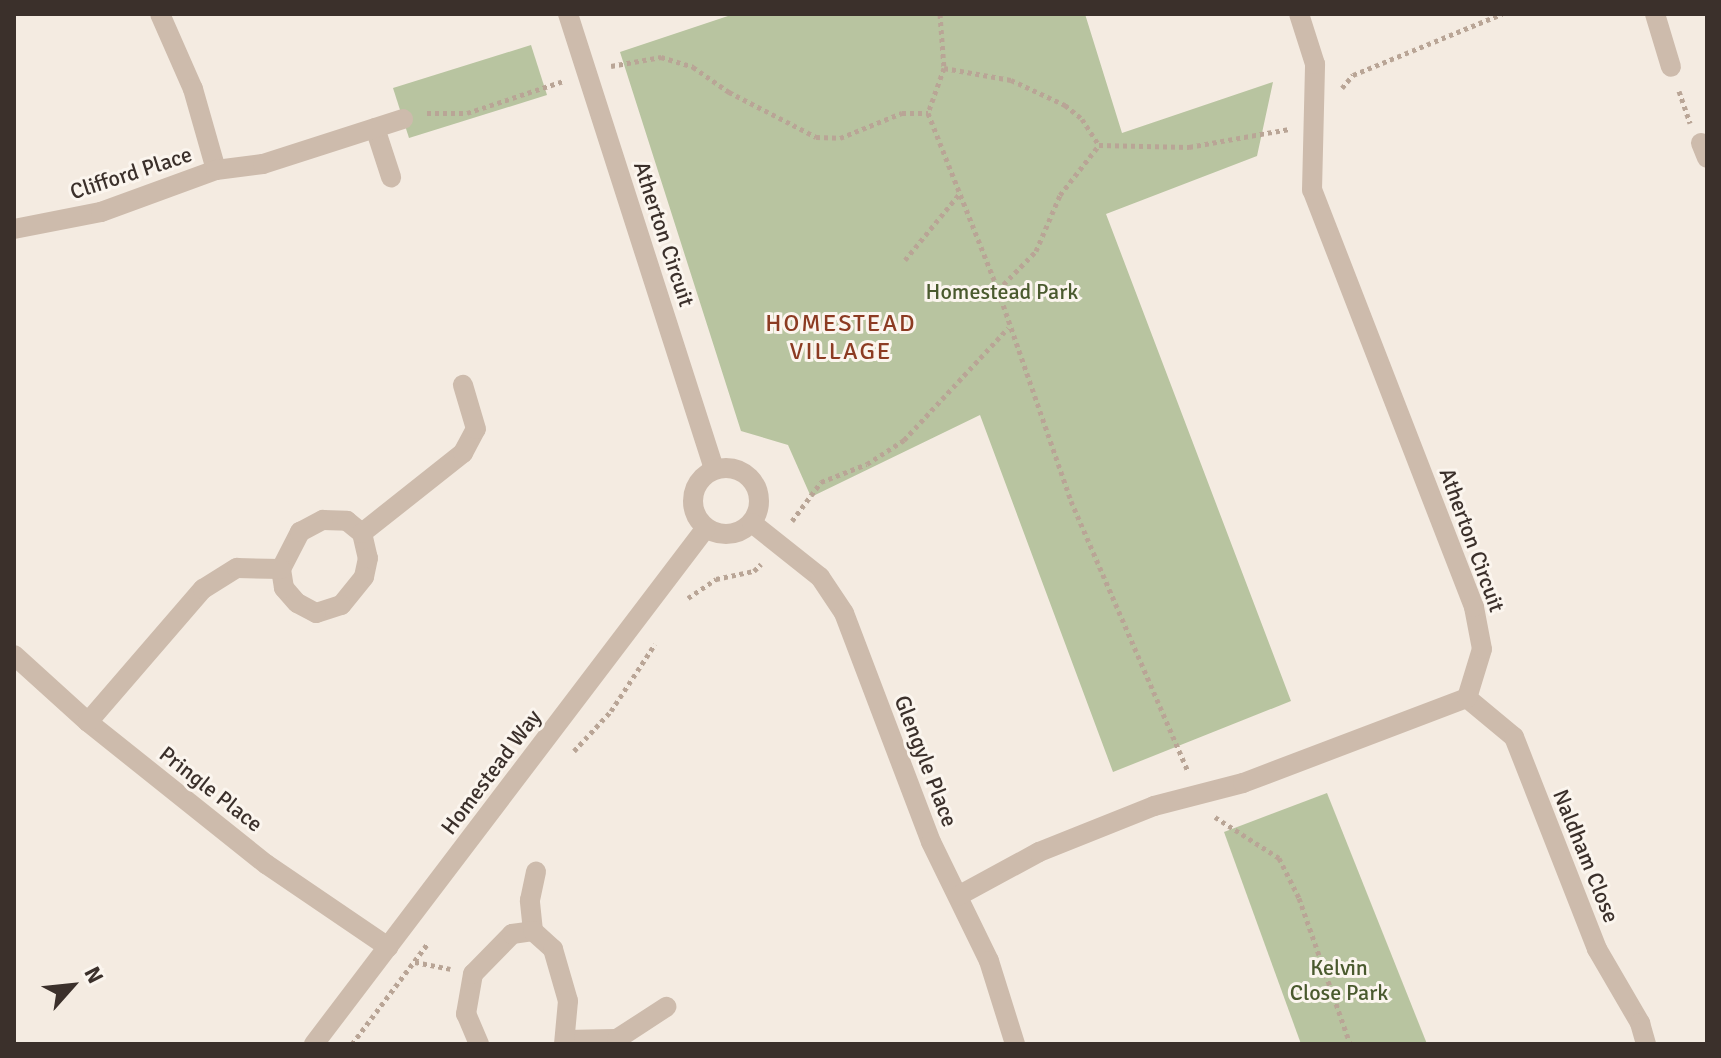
<!DOCTYPE html>
<html>
<head>
<meta charset="utf-8">
<style>
	body { margin:0 }
	#map { position:relative; width:1721px; height:1058px; overflow:hidden; background:#f4ebe1; font-family:Signika,sans-serif }
	div>[style] { position:absolute }
	.green>* { inset:0; background:#b8c4a0 }
	.path>* { height:5px; margin-top:-2.5px; transform-origin:0; background:repeating-linear-gradient(90deg,#b9a596 0 4px,transparent 0 8px) }
	.lane>* { height:20px; margin:-10px; padding:0 10px; transform-origin:10px; border-radius:10px; background:#cdbbac }
	.street>* { height:20px; margin:-10px; padding:0 10px; transform-origin:10px; border-radius:10px; background:#cdbbac }
	.street>.ring { margin:-10px; padding:0; box-sizing:content-box; background:none; border:20px solid #cdbbac; border-radius:50% }
	span { translate:-50% -50%; white-space:nowrap; text-align:center; line-height:1.15; -webkit-text-stroke:6px #fbf5ee; paint-order:stroke }
	.street-label { font-size:22px; color:#3b302b }
	.park-label { font-size:22px; color:#4a5a2e }
	.neighbourhood-label { font-size:24px; color:#8c3b22; letter-spacing:2px }
	.frame { position:absolute; inset:0; border:16px solid #3b302b; pointer-events:none }
	.north { position:absolute; left:32px; top:946px; width:80px; height:80px; -webkit-text-stroke:6px #fbf5ee; paint-order:stroke; rotate:63deg; font-size:22px; font-weight:700; line-height:32px; text-align:center; color:#3b302b }
	.north::after { content:''; display:block; margin:auto; width:28px; height:36px; background:#3b302b; clip-path:polygon(50% 0,100% 100%,50% 72%,0 100%) }
</style>
</head>
<body>
<div id="map">
	<div class="green">
		<div style="clip-path:polygon(734px 14px,1085px 14px,1122px 133px,1273px 82px,1257px 156px,1106px 214px,1291px 701px,1113px 772px,980px 415px,811px 497px,788px 445px,741px 431px,620px 52px)"></div>
		<div style="clip-path:polygon(531px 45px,547px 95px,409px 138px,393px 88px)"></div>
		<div style="clip-path:polygon(1327px 793px,1427px 1044px,1301px 1044px,1224px 832px)"></div>
	</div>
	<div class="path">
		<div style="left:940px;top:14px;width:54px;rotate:85.8deg"></div>
		<div style="left:944px;top:68px;width:48px;rotate:109.6deg"></div>
		<div style="left:928px;top:113px;width:190px;rotate:68.4deg"></div>
		<div style="left:998px;top:290px;width:223px;rotate:70.9deg"></div>
		<div style="left:1071px;top:501px;width:295px;rotate:66.6deg"></div>
		<div style="left:611px;top:66px;width:51px;rotate:-10.2deg"></div>
		<div style="left:661px;top:57px;width:34px;rotate:17deg"></div>
		<div style="left:693px;top:67px;width:44px;rotate:34.8deg"></div>
		<div style="left:729px;top:92px;width:98px;rotate:27.3deg"></div>
		<div style="left:816px;top:137px;width:24px;rotate:2deg"></div>
		<div style="left:840px;top:138px;width:67px;rotate:-22deg"></div>
		<div style="left:902px;top:113px;width:26px"></div>
		<div style="left:944px;top:68px;width:68px;rotate:10.2deg"></div>
		<div style="left:1011px;top:80px;width:60px;rotate:24.8deg"></div>
		<div style="left:1065px;top:105px;width:22px;rotate:39deg"></div>
		<div style="left:1082px;top:119px;width:31px;rotate:57deg"></div>
		<div style="left:1342px;top:88px;width:17px;rotate:-50deg"></div>
		<div style="left:1353px;top:75px;width:161px;rotate:-22.3deg"></div>
		<div style="left:1679px;top:91px;width:34px;rotate:71deg"></div>
		<div style="left:427px;top:113px;width:40px"></div>
		<div style="left:467px;top:113px;width:102px;rotate:-18.3deg"></div>
		<div style="left:905px;top:260px;width:87px;rotate:-50.6deg"></div>
		<div style="left:998px;top:290px;width:54px;rotate:-45.7deg"></div>
		<div style="left:1036px;top:251px;width:61px;rotate:-66.8deg"></div>
		<div style="left:1060px;top:195px;width:63px;rotate:-52deg"></div>
		<div style="left:1099px;top:145px;width:90px;rotate:1.3deg"></div>
		<div style="left:1189px;top:147px;width:102px;rotate:-10.2deg"></div>
		<div style="left:792px;top:521px;width:49px;rotate:-53.4deg"></div>
		<div style="left:821px;top:482px;width:49px;rotate:-21.4deg"></div>
		<div style="left:867px;top:464px;width:44px;rotate:-33deg"></div>
		<div style="left:904px;top:440px;width:153px;rotate:-47.1deg"></div>
		<div style="left:688px;top:598px;width:34px;rotate:-34deg"></div>
		<div style="left:716px;top:579px;width:39px;rotate:-12deg"></div>
		<div style="left:754px;top:571px;width:10px;rotate:-45deg"></div>
		<div style="left:574px;top:751px;width:54px;rotate:-47.2deg"></div>
		<div style="left:611px;top:711px;width:80px;rotate:-56.7deg"></div>
		<div style="left:1215px;top:817px;width:76px;rotate:32.6deg"></div>
		<div style="left:1279px;top:858px;width:45px;rotate:63.4deg"></div>
		<div style="left:1299px;top:898px;width:155px;rotate:70.7deg"></div>
		<div style="left:415px;top:962px;width:36px;rotate:11deg"></div>
		<div style="left:352px;top:1044px;width:126px;rotate:-53deg"></div>
	</div>
	<div class="lane">
		<div style="left:533px;top:931px;width:31px;rotate:-96deg"></div>
		<div style="left:530px;top:900px;width:29px;rotate:-78deg"></div>
		<div style="left:565px;top:1040px;width:52px;rotate:-1.1deg"></div>
		<div style="left:617px;top:1039px;width:59px;rotate:-33.1deg"></div>
	</div>
	<div class="street">
		<div style="left:160px;top:14px;width:82px;rotate:66.3deg"></div>
		<div style="left:193px;top:89px;width:84px;rotate:74.1deg"></div>
		<div style="left:568px;top:14px;width:477px;rotate:72.2deg"></div>
		<div style="left:1655px;top:14px;width:55px;rotate:73.2deg"></div>
		<div style="left:375px;top:128px;width:52px;rotate:71.9deg"></div>
		<div style="left:1701px;top:143px;width:16px;rotate:68deg"></div>
		<div style="left:14px;top:229px;width:89px;rotate:-11.1deg"></div>
		<div style="left:101px;top:212px;width:122px;rotate:-20.1deg"></div>
		<div style="left:216px;top:170px;width:47px;rotate:-7.3deg"></div>
		<div style="left:263px;top:164px;width:147px;rotate:-17.8deg"></div>
		<div class="ring" style="left:693px;top:468px;width:46px;height:46px"></div>
		<div style="left:323px;top:520px;width:24px;rotate:2deg"></div>
		<div style="left:347px;top:521px;width:19px;rotate:39deg"></div>
		<div style="left:362px;top:533px;width:26px;rotate:77deg"></div>
		<div style="left:368px;top:558px;width:19px;rotate:102deg"></div>
		<div style="left:364px;top:577px;width:36px;rotate:129deg"></div>
		<div style="left:341px;top:605px;width:26px;rotate:162deg"></div>
		<div style="left:316px;top:613px;width:21px;rotate:-152deg"></div>
		<div style="left:297px;top:603px;width:20px;rotate:-131deg"></div>
		<div style="left:284px;top:588px;width:19px;rotate:-99deg"></div>
		<div style="left:281px;top:569px;width:42px;rotate:-62.8deg"></div>
		<div style="left:300px;top:532px;width:26px;rotate:-28deg"></div>
		<div style="left:752px;top:523px;width:87px;rotate:38.5deg"></div>
		<div style="left:820px;top:577px;width:43px;rotate:56.3deg"></div>
		<div style="left:844px;top:613px;width:245px;rotate:69.2deg"></div>
		<div style="left:931px;top:842px;width:132px;rotate:64deg"></div>
		<div style="left:989px;top:961px;width:87px;rotate:72.6deg"></div>
		<div style="left:362px;top:533px;width:129px;rotate:-38.4deg"></div>
		<div style="left:463px;top:453px;width:27px;rotate:-62deg"></div>
		<div style="left:476px;top:429px;width:46px;rotate:-106.5deg"></div>
		<div style="left:14px;top:655px;width:100px;rotate:42.2deg"></div>
		<div style="left:88px;top:722px;width:228px;rotate:38.6deg"></div>
		<div style="left:266px;top:864px;width:148px;rotate:34.2deg"></div>
		<div style="left:1467px;top:698px;width:61px;rotate:39.7deg"></div>
		<div style="left:1514px;top:737px;width:228px;rotate:68.6deg"></div>
		<div style="left:1597px;top:949px;width:86px;rotate:59.8deg"></div>
		<div style="left:1640px;top:1023px;width:22px;rotate:74deg"></div>
		<div style="left:88px;top:722px;width:176px;rotate:-49.2deg"></div>
		<div style="left:203px;top:589px;width:40px;rotate:-32deg"></div>
		<div style="left:237px;top:568px;width:44px;rotate:1.3deg"></div>
		<div style="left:958px;top:896px;width:92px;rotate:-28.5deg"></div>
		<div style="left:1039px;top:852px;width:124px;rotate:-21.8deg"></div>
		<div style="left:1154px;top:806px;width:92px;rotate:-14.5deg"></div>
		<div style="left:1243px;top:783px;width:240px;rotate:-20.8deg"></div>
		<div style="left:1467px;top:698px;width:51px;rotate:-73deg"></div>
		<div style="left:1482px;top:649px;width:43px;rotate:-100.8deg"></div>
		<div style="left:1474px;top:607px;width:447px;rotate:-111.2deg"></div>
		<div style="left:1312px;top:190px;width:126px;rotate:-88.6deg"></div>
		<div style="left:1315px;top:64px;width:52px;rotate:-107.7deg"></div>
		<div style="left:314px;top:1044px;width:647px;rotate:-52.79deg"></div>
		<div style="left:479px;top:1044px;width:33px;rotate:-113deg"></div>
		<div style="left:466px;top:1014px;width:41px;rotate:-80.1deg"></div>
		<div style="left:473px;top:974px;width:56px;rotate:-45.7deg"></div>
		<div style="left:512px;top:934px;width:21px;rotate:-8deg"></div>
		<div style="left:533px;top:931px;width:27px;rotate:42deg"></div>
		<div style="left:553px;top:949px;width:54px;rotate:73.9deg"></div>
		<div style="left:568px;top:1001px;width:43px;rotate:95.3deg"></div>
	</div>
	<div class="street-label">
		<span style="left:131px;top:173px;rotate:-18deg">Clifford Place</span>
		<span style="left:664px;top:234px;rotate:72deg">Atherton Circuit</span>
		<span style="left:1472px;top:540px;rotate:70deg">Atherton Circuit</span>
		<span style="left:926px;top:761px;rotate:69deg">Glengyle Place</span>
		<span style="left:491px;top:772px;rotate:-53deg">Homestead Way</span>
		<span style="left:211px;top:789px;rotate:38deg">Pringle Place</span>
		<span style="left:1586px;top:856px;rotate:68deg">Naldham Close</span>
	</div>
	<div class="park-label">
		<span style="left:1002px;top:292px">Homestead Park</span>
		<span style="left:1339px;top:980px">Kelvin<br>Close Park</span>
	</div>
	<div class="neighbourhood-label">
		<span style="left:841px;top:338px">HOMESTEAD<br>VILLAGE</span>
	</div>
	<div class="frame"></div>
	<div class="north">N</div>
</div>
</body>
</html>
